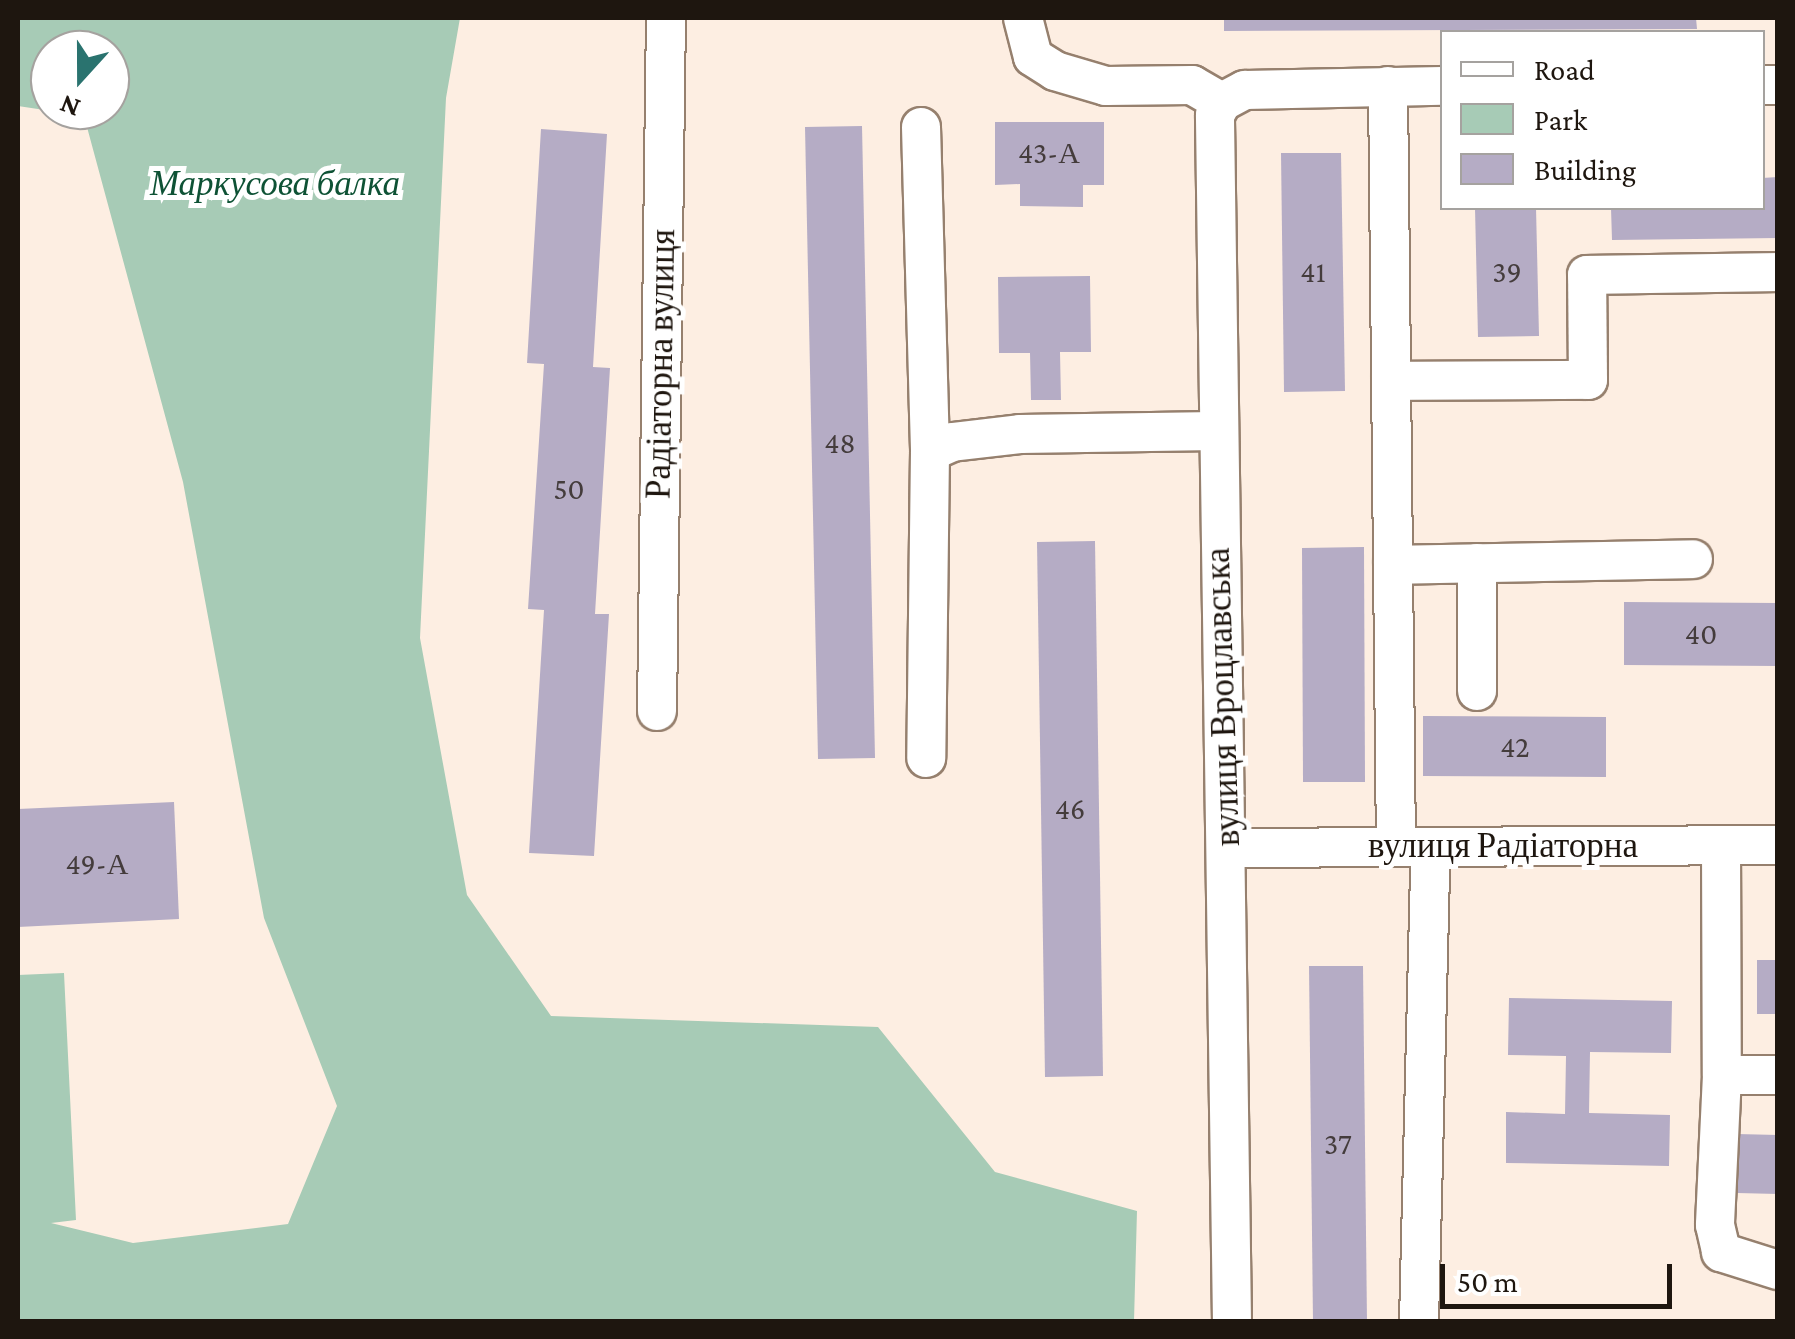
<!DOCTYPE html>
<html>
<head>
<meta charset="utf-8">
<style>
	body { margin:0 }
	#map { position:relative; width:1795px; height:1339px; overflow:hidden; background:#fdeee2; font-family:"Crimson Pro",serif }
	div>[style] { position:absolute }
	.green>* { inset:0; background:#a7cbb6 }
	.building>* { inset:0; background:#b5acc5 }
	.roads { filter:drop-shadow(2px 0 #96806e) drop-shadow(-2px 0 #96806e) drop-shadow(0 2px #96806e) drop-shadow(0 -2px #96806e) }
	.minor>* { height:38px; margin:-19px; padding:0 19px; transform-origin:19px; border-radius:19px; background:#fff }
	span { translate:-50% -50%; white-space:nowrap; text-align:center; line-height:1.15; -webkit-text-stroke:10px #fff; paint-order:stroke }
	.number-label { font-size:30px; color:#443c3c }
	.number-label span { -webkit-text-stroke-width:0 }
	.park-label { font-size:35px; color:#0e5235; font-style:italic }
	.street-label { font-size:35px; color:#1e160f }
	.frame { position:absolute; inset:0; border:20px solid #1e160f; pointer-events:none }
	.legend { position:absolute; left:1440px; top:30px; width:325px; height:180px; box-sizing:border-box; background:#fff; border:2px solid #a5a29f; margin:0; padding:12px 18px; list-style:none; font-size:30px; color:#1e160f }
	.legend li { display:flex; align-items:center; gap:20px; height:50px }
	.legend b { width:50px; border:2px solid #a5a29f }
	.north { position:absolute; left:30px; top:30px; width:100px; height:100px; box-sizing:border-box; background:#fff; border:2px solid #a5a29f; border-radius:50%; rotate:201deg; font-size:28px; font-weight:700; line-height:40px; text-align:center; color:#1e160f }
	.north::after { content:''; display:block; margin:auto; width:35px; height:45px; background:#2a736f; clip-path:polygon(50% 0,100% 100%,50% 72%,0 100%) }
	.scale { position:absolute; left:1440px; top:1264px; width:232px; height:45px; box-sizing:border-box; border:5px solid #1e160f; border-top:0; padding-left:12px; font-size:30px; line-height:35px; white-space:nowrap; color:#1e160f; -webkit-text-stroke:8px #fff; paint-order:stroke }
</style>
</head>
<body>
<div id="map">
	<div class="green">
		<div style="clip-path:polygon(evenodd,18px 18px,460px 18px,446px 98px,420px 638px,467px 895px,551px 1016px,878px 1027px,995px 1172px,1137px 1211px,1134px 1321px,18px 1321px,18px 975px,64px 973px,76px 1220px,51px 1223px,133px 1243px,288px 1224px,337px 1106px,264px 918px,183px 482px,84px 116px,18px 106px,18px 18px,50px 50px,110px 50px,110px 110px,50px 110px,50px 50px)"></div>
	</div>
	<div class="building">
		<div style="clip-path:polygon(1224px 18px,1696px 18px,1697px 29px,1224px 31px)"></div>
		<div style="clip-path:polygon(995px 122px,1104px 122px,1104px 185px,1083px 185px,1083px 207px,1020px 206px,1020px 184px,995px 185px)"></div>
		<div style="clip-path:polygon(862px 126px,875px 758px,818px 759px,805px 127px)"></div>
		<div style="clip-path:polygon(541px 129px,607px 134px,593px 367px,610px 368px,595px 614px,609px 614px,594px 856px,529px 853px,544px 610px,528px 609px,544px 364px,527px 363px)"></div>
		<div style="clip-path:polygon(1281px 153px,1341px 153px,1345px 391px,1284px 392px)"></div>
		<div style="clip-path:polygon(1778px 177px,1778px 238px,1612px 240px,1611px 208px,1762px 208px,1762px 178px)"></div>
		<div style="clip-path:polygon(1475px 208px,1536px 208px,1539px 336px,1478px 337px)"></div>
		<div style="clip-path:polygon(1090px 276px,1091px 352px,1060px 352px,1061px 400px,1031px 400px,1030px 353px,999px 353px,998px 277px)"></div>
		<div style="clip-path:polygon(1095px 541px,1103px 1076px,1045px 1077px,1037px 542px)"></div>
		<div style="clip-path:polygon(1364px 547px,1365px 782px,1303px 782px,1302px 548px)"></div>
		<div style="clip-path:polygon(1624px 602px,1778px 603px,1778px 666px,1624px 665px)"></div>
		<div style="clip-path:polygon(1423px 716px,1606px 717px,1606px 777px,1423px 776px)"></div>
		<div style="clip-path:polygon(174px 802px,179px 919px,18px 927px,18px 809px)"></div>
		<div style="clip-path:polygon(1757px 960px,1778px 960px,1778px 1014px,1757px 1014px)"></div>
		<div style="clip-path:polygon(1309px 966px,1363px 966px,1367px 1322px,1313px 1322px)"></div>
		<div style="clip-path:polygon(1509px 998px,1672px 1001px,1671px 1053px,1590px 1052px,1589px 1113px,1670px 1115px,1669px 1166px,1506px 1163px,1506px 1112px,1565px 1114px,1566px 1056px,1508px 1055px)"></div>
		<div style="clip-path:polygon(1737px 1134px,1778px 1135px,1778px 1194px,1737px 1193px)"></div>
	</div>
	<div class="roads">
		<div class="minor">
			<div style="left:1023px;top:18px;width:40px;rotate:75.6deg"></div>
			<div style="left:1033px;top:57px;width:26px;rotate:32deg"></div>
			<div style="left:1055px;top:71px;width:53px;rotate:16.4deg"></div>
			<div style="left:1106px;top:86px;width:86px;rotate:-0.7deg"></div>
			<div style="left:1192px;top:85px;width:34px;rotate:30deg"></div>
			<div style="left:1762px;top:85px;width:16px"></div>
			<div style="left:1388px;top:86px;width:761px;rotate:89.4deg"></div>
			<div style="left:921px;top:127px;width:325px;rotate:88.4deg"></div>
			<div style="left:930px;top:452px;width:306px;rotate:90.7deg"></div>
			<div style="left:1391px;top:381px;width:197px;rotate:-0.3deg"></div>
			<div style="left:1588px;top:380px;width:105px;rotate:-90.5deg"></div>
			<div style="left:1587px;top:275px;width:191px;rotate:-0.9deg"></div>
			<div style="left:930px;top:452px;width:24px;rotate:-24deg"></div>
			<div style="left:952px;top:442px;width:68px;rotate:-6.7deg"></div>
			<div style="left:1020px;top:434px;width:196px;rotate:-0.9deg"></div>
			<div style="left:1477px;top:563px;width:128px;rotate:90deg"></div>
			<div style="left:1393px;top:565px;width:300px;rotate:-1.1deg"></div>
			<div style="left:657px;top:711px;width:693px;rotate:-89.26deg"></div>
			<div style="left:1721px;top:845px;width:230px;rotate:89.8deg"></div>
			<div style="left:1722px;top:1075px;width:150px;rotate:92.7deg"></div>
			<div style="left:1715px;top:1225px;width:28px;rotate:77deg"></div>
			<div style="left:1721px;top:1252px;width:60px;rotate:17.5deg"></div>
			<div style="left:1228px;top:848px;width:550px;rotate:-0.31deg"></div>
			<div style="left:1722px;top:1075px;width:56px"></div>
			<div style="left:1232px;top:1322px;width:1207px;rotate:-90.81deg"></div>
			<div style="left:1215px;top:115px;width:15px;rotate:-62deg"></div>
			<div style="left:1222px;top:102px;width:26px;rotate:-28deg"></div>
			<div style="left:1245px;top:90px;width:197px;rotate:-1.2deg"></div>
			<div style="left:1419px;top:1322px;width:475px;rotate:-88.6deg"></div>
		</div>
	</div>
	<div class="number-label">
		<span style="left:1049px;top:153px">43-А</span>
		<span style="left:1313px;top:272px">41</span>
		<span style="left:1507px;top:272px">39</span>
		<span style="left:840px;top:443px">48</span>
		<span style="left:569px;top:489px">50</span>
		<span style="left:1701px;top:634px">40</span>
		<span style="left:1515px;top:747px">42</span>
		<span style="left:1070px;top:809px">46</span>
		<span style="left:97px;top:864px">49-А</span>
		<span style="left:1338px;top:1144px">37</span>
	</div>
	<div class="park-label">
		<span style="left:275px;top:184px">Маркусова балка</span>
	</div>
	<div class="street-label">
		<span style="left:661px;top:364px;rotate:-89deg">Радіаторна вулиця</span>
		<span style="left:1223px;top:697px;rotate:-92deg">вулиця Вроцлавська</span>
		<span style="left:1503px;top:846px">вулиця Радіаторна</span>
	</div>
	<div class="frame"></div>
	<ul class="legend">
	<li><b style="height:12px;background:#fff"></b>Road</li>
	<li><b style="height:28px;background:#a7cbb6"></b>Park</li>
	<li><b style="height:28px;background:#b5acc5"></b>Building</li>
	</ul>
	<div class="north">N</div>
	<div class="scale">50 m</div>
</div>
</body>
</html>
